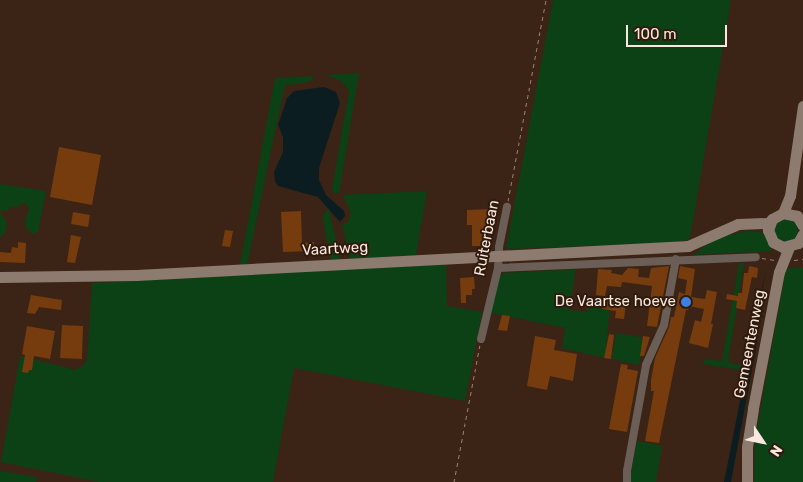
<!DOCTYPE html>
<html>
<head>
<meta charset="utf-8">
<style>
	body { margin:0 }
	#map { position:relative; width:803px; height:482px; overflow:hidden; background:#3b2415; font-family:Rubik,sans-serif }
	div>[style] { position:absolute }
	.green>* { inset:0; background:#0c4015 }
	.round { border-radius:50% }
	.water>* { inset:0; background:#0c1d21 }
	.building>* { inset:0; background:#763c0e }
	.path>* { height:1px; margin-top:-0.5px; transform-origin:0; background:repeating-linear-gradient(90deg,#948074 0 4px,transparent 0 8px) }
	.street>* { height:8px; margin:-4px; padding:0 4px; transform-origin:4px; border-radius:4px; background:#6a5e57 }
	.secondary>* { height:11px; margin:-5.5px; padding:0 5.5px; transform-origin:5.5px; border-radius:5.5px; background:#8e7b6f }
	.dots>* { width:14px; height:14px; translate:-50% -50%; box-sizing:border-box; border:2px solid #301a0c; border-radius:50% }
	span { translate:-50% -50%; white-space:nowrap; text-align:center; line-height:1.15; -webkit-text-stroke:4px #301a0c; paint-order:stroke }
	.street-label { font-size:15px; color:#f8e8df }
	.poi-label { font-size:15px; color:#f8e8df }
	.right { translate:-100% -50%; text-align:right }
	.north { position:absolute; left:738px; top:417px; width:50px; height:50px; -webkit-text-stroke:4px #301a0c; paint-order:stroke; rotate:124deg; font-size:14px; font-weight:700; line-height:20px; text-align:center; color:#f8e8df }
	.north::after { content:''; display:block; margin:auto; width:18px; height:22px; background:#f8e8df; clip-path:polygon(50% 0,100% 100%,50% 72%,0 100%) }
	.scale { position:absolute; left:626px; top:25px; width:101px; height:22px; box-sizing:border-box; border:2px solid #f8e8df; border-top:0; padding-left:6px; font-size:15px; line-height:18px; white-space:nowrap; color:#f8e8df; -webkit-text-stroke:4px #301a0c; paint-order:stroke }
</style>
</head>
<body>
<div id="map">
	<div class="green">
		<div style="clip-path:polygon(553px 0,731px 0,690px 238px,687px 240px,669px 243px,506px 249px)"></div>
		<div style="clip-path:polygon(359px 73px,339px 193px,334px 193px,332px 189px,349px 91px,341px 81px,326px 75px)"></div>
		<div style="clip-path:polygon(315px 76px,309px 82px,286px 85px,284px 89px,247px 265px,240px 265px,275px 78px)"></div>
		<div style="clip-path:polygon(0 184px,46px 191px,38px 232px,32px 234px,26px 228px,25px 221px,29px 208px,24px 202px,18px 207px,10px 207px,8px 211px,2px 210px,0 212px,7px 223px,5px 233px,0 238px)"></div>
		<div style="clip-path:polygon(427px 191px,416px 255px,350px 259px,342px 225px,348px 222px,351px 213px,343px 195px)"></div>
		<div style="clip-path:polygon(328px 208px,329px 209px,340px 259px,331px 260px,329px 253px,323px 221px,323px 215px)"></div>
		<div class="round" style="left:774px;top:218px;width:24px;height:24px"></div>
		<div style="clip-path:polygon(747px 231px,760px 232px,766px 236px,772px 251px,693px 255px,716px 238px)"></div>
		<div style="clip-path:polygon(739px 263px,744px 263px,728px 361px,730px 363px,747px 366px,746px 371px,703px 364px,705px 359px,722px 361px)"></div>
		<div style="clip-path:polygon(446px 264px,447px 306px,482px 312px,465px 401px,294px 368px,273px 482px,99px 482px,1px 462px,20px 356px,75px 370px,83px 366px,87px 360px,92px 283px)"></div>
		<div style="clip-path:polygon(803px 267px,803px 482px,754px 482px,755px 440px,786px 269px)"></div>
		<div style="clip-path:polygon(576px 269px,569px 310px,587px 312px,589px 304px,610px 308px,605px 358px,562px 348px,565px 328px,491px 313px,498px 280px,503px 273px)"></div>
		<div style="clip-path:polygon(616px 333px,645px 338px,639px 365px,612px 359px)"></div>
		<div style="clip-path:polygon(637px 441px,662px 446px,656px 482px,631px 482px,630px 477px)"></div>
		<div style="clip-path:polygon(0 471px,37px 477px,36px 482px,0 482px)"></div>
	</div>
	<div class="water">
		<div style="clip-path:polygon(324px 87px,336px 92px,340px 103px,319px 168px,319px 180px,326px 195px,344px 211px,345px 216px,340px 222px,318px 197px,278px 186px,275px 181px,274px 172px,283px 152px,283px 137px,278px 125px,287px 98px,294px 91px)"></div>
		<div style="clip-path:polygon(766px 269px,756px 330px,758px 330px,756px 348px,731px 482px,724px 482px)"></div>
	</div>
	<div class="building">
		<div style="clip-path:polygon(59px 147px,101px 155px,92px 205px,50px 197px)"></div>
		<div style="clip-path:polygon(493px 202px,496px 203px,495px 217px,493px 228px,491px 228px,491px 246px,472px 246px,472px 225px,467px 225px,467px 210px,492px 209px)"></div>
		<div style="clip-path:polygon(301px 211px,302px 243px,314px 242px,314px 251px,283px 252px,281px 212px)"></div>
		<div style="clip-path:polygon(73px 212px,90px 215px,88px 227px,71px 224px)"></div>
		<div style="clip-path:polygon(225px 230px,233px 231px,230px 247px,222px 246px)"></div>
		<div style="clip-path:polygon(71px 235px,81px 237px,75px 263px,67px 262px)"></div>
		<div style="clip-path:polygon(18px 242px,26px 243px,25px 263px,0 262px,0 252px,11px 253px,12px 247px,18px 248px)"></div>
		<div style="clip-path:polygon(669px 266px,657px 327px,647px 326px,652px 286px,622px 282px,621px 287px,607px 286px,605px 296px,616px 298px,615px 302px,626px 304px,624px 319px,615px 318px,616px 311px,602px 309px,604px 296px,596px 295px,598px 269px,612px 270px,611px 273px,622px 275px,628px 268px,639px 269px,638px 277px,649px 278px,651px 268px)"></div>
		<div style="clip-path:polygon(680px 266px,695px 269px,691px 297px,705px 299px,707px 290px,717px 292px,711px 324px,713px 324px,708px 348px,689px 343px,695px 320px,701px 322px,704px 309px,689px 306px,688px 310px,686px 310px,659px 443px,645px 441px,654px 391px,651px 391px,651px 380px,655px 358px,669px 327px,671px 317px,674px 317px,679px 292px,685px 294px,687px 280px,678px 278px)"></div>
		<div style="clip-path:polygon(749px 266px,758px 268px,757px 278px,752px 277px,745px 310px,736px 308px,737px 301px,726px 299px,727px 294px,738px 296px,738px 293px,742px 293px,744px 273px,748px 273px)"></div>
		<div style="clip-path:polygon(474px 277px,475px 289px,472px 289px,472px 295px,466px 295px,466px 303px,461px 303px,460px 278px)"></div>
		<div style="clip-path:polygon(31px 295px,62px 300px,61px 310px,39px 307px,35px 314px,27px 313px)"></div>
		<div style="clip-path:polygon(502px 315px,510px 316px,507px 331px,498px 330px)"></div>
		<div style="clip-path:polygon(62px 325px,83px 326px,82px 359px,60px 358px)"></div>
		<div style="clip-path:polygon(27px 326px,55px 331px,50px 359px,34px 356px,32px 370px,29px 370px,28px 373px,22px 372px,25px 355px,22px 354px)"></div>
		<div style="clip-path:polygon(609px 334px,614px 335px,611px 359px,604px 358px)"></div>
		<div style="clip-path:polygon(535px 336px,556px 340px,554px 350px,577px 354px,573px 381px,550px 376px,547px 390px,527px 386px)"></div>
		<div style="clip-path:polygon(643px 336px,650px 337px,644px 356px,640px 356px)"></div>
		<div style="clip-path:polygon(621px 364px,628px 365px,627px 369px,638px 371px,627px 432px,609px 429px)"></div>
	</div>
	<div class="path">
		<div style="left:508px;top:201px;width:205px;rotate:-79.3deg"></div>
		<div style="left:762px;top:258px;width:13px;rotate:9deg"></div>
		<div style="left:794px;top:260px;width:9px;rotate:-6deg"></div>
		<div style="left:454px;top:482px;width:139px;rotate:-79.3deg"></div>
	</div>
	<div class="street">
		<div style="left:498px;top:268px;width:258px;rotate:-2.4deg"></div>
		<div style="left:481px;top:339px;width:73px;rotate:-76.5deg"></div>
		<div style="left:498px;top:268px;width:21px;rotate:-87deg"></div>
		<div style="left:499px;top:247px;width:41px;rotate:-78.7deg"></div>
		<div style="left:627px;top:482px;width:11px;rotate:-90deg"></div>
		<div style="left:627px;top:471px;width:108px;rotate:-79.8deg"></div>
		<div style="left:646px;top:365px;width:44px;rotate:-65.8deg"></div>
		<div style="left:664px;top:325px;width:67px;rotate:-79.7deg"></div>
	</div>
	<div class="secondary">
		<div style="left:783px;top:213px;width:18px;rotate:-68deg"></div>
		<div style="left:790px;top:196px;width:91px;rotate:-81.8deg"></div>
		<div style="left:803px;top:226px;width:12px;rotate:-121deg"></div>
		<div style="left:797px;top:216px;width:14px;rotate:-168deg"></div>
		<div style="left:783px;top:213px;width:13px;rotate:151deg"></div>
		<div style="left:772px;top:219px;width:12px;rotate:110deg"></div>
		<div style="left:768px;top:230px;width:13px;rotate:67deg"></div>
		<div style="left:773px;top:242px;width:11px;rotate:27deg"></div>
		<div style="left:783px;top:247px;width:16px;rotate:-15deg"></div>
		<div style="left:798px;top:243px;width:10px;rotate:-61deg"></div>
		<div style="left:0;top:277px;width:136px;rotate:-0.8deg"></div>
		<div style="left:136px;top:275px;width:553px;rotate:-3.01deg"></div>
		<div style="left:688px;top:246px;width:55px;rotate:-23.7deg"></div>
		<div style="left:738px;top:224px;width:32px;rotate:-2deg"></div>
		<div style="left:747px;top:482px;width:35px;rotate:-90deg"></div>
		<div style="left:747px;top:447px;width:39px;rotate:-81deg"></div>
		<div style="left:753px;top:408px;width:138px;rotate:-79.2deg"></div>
		<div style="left:779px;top:272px;width:27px;rotate:-68deg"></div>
	</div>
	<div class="dots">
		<div style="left:686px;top:302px;background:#3f7fe0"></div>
	</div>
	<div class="street-label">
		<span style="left:487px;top:238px;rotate:-79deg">Ruiterbaan</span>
		<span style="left:335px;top:249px;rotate:-3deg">Vaartweg</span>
		<span style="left:750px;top:344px;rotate:-79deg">Gemeentenweg</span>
	</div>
	<div class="poi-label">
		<span class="right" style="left:676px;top:302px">De Vaartse hoeve</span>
	</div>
	<div class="north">N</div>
	<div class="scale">100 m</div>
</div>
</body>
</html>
